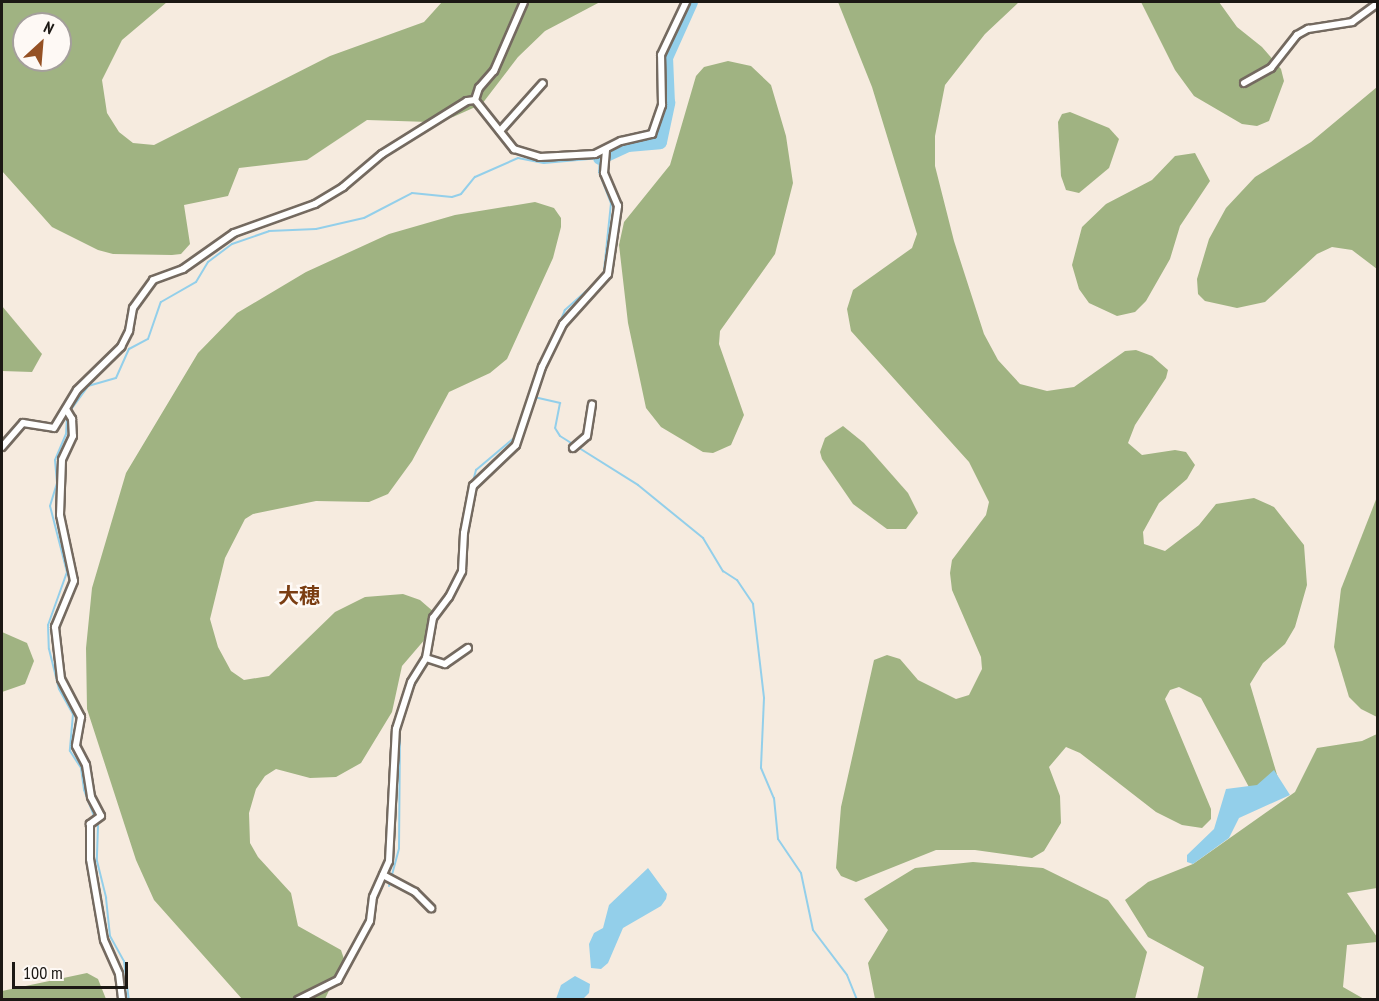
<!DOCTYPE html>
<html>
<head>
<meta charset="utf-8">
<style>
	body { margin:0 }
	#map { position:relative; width:1379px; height:1001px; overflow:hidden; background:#f6ebdf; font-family:"PT Sans Narrow","Noto Sans JP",sans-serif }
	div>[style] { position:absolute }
	.forest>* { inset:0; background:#a0b382 }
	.water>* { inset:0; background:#93cfea }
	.stream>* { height:2px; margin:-1px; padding:0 1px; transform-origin:1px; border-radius:1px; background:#93cfea }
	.river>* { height:14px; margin:-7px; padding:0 7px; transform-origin:7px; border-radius:7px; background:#93cfea }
	.roads { filter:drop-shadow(2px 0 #746a60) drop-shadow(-2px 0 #746a60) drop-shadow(0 2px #746a60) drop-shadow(0 -2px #746a60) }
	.street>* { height:6px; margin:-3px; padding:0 3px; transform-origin:3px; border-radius:3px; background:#fff }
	span { translate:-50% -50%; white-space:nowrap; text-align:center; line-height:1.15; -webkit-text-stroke:5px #fef9f5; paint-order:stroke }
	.quarter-label { font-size:21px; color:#7a3d12; font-weight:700 }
	.frame { position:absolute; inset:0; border:3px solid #1c1814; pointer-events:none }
	.north { position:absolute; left:12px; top:12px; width:60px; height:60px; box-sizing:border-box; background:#fef9f5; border:2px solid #a49f9b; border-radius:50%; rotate:26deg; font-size:16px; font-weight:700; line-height:24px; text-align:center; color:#1c1814 }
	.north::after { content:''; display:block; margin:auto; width:21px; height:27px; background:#955124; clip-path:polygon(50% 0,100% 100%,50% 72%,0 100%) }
	.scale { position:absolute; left:12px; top:962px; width:116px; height:27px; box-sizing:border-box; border:3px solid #1c1814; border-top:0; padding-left:8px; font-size:18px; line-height:21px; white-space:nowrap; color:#1c1814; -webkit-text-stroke:4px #fef9f5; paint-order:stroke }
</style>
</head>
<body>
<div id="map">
	<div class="forest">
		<div style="clip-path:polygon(evenodd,2px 2px,167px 2px,122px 40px,102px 80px,107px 113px,119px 132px,133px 143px,154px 145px,330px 56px,424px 22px,442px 2px,600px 2px,545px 31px,518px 57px,482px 104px,453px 117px,429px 122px,367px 120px,307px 160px,239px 168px,228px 196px,184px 205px,190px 244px,181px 254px,172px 255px,113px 254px,98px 250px,52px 227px,2px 171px,2px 2px,24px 24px,60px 24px,60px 60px,24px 60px,24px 24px)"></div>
		<div style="clip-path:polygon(838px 2px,1019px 2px,985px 34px,945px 85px,935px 136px,935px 166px,954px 241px,984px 334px,998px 360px,1020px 384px,1047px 391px,1074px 387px,1125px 351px,1136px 350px,1152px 356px,1168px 370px,1166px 378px,1135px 425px,1128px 443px,1142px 455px,1175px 450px,1186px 452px,1195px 465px,1187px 479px,1159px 503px,1143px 532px,1144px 544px,1165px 551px,1199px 525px,1216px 504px,1254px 498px,1274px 507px,1304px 545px,1307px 585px,1295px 627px,1285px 644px,1263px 663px,1250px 684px,1278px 778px,1250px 789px,1201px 698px,1179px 687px,1170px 690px,1165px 699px,1211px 809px,1211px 819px,1202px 828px,1182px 825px,1156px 812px,1080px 753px,1066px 747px,1049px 767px,1060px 796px,1061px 823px,1044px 851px,1032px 858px,975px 850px,936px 850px,856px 882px,841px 876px,836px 868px,841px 807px,874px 660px,887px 655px,900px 659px,918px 680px,956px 699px,969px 695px,982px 669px,981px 657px,952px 590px,950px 573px,952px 560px,986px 515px,989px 502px,969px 462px,851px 331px,847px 309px,853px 290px,912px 248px,917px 234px,872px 87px)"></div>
		<div style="clip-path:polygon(1141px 2px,1219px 2px,1237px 27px,1262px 47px,1281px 69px,1284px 81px,1269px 121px,1257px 126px,1242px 124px,1194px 96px,1175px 70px)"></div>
		<div style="clip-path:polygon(728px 61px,751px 66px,771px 85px,786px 136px,793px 183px,775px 254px,720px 331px,719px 344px,744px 415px,731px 445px,713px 453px,703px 452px,661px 427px,646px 408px,628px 323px,619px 245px,624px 222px,670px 165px,696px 76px,704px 67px)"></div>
		<div style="clip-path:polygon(1377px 87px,1377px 269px,1352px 250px,1332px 247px,1317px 254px,1265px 302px,1237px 308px,1205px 301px,1198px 294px,1197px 279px,1209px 239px,1226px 208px,1255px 177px,1311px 142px)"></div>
		<div style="clip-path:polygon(1070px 112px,1109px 128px,1119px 139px,1109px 168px,1079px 193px,1066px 190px,1061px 176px,1058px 122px,1062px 114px)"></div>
		<div style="clip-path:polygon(1195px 153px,1210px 181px,1180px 226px,1170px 259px,1146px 301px,1135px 312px,1117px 316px,1089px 303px,1079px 289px,1072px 265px,1082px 227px,1106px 204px,1152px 180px,1175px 156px)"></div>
		<div style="clip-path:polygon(535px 202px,554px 208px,561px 218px,561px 227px,553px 258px,507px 359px,490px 373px,449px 392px,412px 461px,388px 494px,369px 502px,316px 501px,253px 514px,245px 519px,225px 558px,210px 619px,218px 647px,231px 671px,244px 680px,269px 676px,335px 612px,365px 597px,403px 594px,420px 600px,435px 613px,432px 631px,402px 666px,392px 712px,361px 763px,336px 777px,310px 778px,276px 769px,265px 776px,256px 789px,249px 813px,250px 843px,258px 857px,291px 893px,298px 926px,341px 950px,344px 959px,325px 999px,242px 999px,154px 900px,136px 860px,87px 709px,86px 648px,92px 588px,126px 473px,198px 353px,237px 313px,306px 272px,389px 234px,455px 215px)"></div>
		<div style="clip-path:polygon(2px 306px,42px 354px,32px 372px,2px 371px)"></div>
		<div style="clip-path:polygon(843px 426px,864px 443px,908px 493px,918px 513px,906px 529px,887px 529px,853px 504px,822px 459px,820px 452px,825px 438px)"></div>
		<div style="clip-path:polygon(1377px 497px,1378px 717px,1377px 717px,1361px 709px,1349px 697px,1334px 647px,1341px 589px)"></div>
		<div style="clip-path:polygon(2px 632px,27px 643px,34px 661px,25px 684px,2px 692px)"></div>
		<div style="clip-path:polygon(1377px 734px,1377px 888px,1347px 893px,1377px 937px,1377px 942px,1347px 945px,1343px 987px,1364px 999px,1197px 999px,1204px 967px,1148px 937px,1125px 900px,1148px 882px,1193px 864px,1295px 792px,1317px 748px,1362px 741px)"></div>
		<div style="clip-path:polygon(973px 862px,1043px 868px,1108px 900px,1147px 952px,1135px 999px,875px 999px,868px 963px,888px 930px,864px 899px,915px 868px)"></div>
		<div style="clip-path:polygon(87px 973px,98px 979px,106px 999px,2px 999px,2px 991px)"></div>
	</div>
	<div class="water">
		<div style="clip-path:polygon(1274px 770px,1290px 795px,1239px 818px,1229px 838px,1193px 864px,1187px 862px,1187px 855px,1214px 829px,1226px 789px,1257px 785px)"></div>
		<div style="clip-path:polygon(648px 868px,667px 894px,666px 899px,661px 906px,623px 928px,608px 963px,601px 969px,591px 968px,589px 944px,594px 933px,603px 928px,609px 905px)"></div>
		<div style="clip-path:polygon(575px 976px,590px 984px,589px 993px,583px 999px,556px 999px,561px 985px)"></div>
	</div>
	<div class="stream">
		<div style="left:532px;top:389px;width:40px;rotate:-69deg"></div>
		<div style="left:534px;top:397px;width:27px;rotate:13deg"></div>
		<div style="left:560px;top:403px;width:25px;rotate:101deg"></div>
		<div style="left:555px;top:428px;width:9px;rotate:58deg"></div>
		<div style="left:560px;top:436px;width:92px;rotate:32.1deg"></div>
		<div style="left:638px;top:485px;width:84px;rotate:39.2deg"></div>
		<div style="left:703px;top:538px;width:39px;rotate:59deg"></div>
		<div style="left:723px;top:571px;width:17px;rotate:33deg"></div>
		<div style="left:737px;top:580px;width:29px;rotate:56deg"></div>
		<div style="left:753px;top:604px;width:95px;rotate:83.3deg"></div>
		<div style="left:764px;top:698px;width:70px;rotate:92.5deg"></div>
		<div style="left:761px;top:768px;width:33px;rotate:67deg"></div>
		<div style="left:774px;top:798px;width:41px;rotate:84.4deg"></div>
		<div style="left:778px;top:839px;width:41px;rotate:55.9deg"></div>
		<div style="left:801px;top:873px;width:58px;rotate:78.1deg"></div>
		<div style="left:813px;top:930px;width:56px;rotate:52.9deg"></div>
		<div style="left:847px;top:975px;width:27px;rotate:68deg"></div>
		<div style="left:70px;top:411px;width:31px;rotate:-54deg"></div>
		<div style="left:88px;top:386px;width:29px;rotate:-16deg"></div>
		<div style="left:116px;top:378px;width:32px;rotate:-66deg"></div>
		<div style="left:129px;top:349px;width:21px;rotate:-28deg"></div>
		<div style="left:148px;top:339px;width:39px;rotate:-71deg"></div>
		<div style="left:161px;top:302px;width:40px;rotate:-29.7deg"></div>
		<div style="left:196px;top:282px;width:23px;rotate:-59deg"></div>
		<div style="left:208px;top:262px;width:30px;rotate:-37deg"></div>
		<div style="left:232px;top:244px;width:39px;rotate:-19deg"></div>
		<div style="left:269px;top:231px;width:47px;rotate:-2.4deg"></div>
		<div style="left:316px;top:229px;width:49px;rotate:-12.9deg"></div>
		<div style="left:364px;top:218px;width:54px;rotate:-27.5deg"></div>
		<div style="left:412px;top:193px;width:40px;rotate:5.7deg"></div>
		<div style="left:452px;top:197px;width:9px;rotate:-18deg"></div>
		<div style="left:461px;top:194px;width:22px;rotate:-51deg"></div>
		<div style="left:475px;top:177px;width:47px;rotate:-23.8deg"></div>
		<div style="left:518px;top:158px;width:26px;rotate:11deg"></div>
		<div style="left:544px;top:163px;width:56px;rotate:-5.1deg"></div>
		<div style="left:600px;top:158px;width:14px;rotate:94deg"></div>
		<div style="left:599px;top:172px;width:33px;rotate:69deg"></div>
		<div style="left:611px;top:203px;width:68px;rotate:95.9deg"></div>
		<div style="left:604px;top:271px;width:6px;rotate:108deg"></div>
		<div style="left:602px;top:277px;width:50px;rotate:138.3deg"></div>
		<div style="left:565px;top:310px;width:28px;rotate:113deg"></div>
		<div style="left:67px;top:416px;width:18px;rotate:93deg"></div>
		<div style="left:66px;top:434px;width:28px;rotate:113deg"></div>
		<div style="left:55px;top:460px;width:23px;rotate:85deg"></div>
		<div style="left:57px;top:483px;width:24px;rotate:107deg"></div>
		<div style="left:50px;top:506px;width:68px;rotate:75.6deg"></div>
		<div style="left:67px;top:572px;width:56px;rotate:109.7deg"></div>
		<div style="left:48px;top:625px;width:24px;rotate:88deg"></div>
		<div style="left:49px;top:649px;width:41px;rotate:76deg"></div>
		<div style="left:59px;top:689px;width:29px;rotate:61deg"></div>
		<div style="left:73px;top:714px;width:37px;rotate:95deg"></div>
		<div style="left:70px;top:751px;width:20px;rotate:57deg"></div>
		<div style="left:81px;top:768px;width:22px;rotate:82deg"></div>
		<div style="left:84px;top:790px;width:39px;rotate:69deg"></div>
		<div style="left:98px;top:826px;width:35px;rotate:92deg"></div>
		<div style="left:97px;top:861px;width:38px;rotate:76deg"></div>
		<div style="left:106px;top:898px;width:38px;rotate:84deg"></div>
		<div style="left:110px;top:936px;width:29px;rotate:61deg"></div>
		<div style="left:124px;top:961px;width:39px;rotate:83deg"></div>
		<div style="left:458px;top:572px;width:49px;rotate:-85.3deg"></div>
		<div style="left:462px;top:523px;width:55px;rotate:-75.2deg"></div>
		<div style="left:476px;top:470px;width:50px;rotate:-40.1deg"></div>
		<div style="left:514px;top:438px;width:17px;rotate:-66deg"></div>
		<div style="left:389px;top:886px;width:39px;rotate:-75deg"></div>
		<div style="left:399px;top:848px;width:118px;rotate:-89.5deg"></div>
		<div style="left:400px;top:730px;width:41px;rotate:-74.2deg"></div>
		<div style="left:411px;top:691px;width:34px;rotate:-60deg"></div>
	</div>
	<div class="river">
		<div style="left:600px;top:158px;width:31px;rotate:-25deg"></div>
		<div style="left:628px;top:145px;width:32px;rotate:-5deg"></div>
		<div style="left:660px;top:142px;width:40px;rotate:-78deg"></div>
		<div style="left:668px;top:103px;width:45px;rotate:-92.5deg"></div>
		<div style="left:666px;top:58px;width:61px;rotate:-65.9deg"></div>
	</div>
	<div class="roads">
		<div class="street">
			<div style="left:1244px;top:83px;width:31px;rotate:-29deg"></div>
			<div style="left:1271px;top:68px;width:42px;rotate:-51.8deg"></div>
			<div style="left:1297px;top:35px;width:13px;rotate:-29deg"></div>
			<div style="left:1308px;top:29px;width:45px;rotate:-9deg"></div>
			<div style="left:1352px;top:22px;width:32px;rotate:-36deg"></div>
			<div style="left:475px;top:100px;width:13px;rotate:-72deg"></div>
			<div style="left:479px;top:88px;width:23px;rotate:-49deg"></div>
			<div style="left:494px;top:71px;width:75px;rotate:-66.5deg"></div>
			<div style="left:500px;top:131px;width:64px;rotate:-48.1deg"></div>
			<div style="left:66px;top:409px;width:12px;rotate:59deg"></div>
			<div style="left:72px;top:419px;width:17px;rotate:87deg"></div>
			<div style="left:73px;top:436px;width:26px;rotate:115deg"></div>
			<div style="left:62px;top:460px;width:55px;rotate:92.1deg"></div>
			<div style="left:60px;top:515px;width:67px;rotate:78deg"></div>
			<div style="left:74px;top:581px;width:50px;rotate:112.4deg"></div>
			<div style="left:55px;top:627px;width:52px;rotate:83.4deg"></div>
			<div style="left:61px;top:679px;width:43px;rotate:62.2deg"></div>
			<div style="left:81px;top:717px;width:29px;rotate:100deg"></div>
			<div style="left:76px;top:746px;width:21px;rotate:62deg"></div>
			<div style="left:86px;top:765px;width:32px;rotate:81deg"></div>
			<div style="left:91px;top:797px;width:21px;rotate:62deg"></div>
			<div style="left:101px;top:816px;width:14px;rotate:144deg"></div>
			<div style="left:90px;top:824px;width:35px;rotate:90deg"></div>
			<div style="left:90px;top:859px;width:82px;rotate:80.2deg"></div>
			<div style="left:104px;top:940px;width:37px;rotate:66deg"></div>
			<div style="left:119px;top:974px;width:26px;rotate:83deg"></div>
			<div style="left:2px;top:447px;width:32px;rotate:-49deg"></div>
			<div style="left:23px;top:423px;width:31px;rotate:9deg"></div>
			<div style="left:54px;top:428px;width:44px;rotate:-58.8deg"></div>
			<div style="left:77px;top:390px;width:62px;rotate:-44.3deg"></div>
			<div style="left:121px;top:347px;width:18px;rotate:-63deg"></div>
			<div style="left:129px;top:331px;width:23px;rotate:-80deg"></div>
			<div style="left:133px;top:308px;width:34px;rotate:-54deg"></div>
			<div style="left:153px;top:280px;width:32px;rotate:-20deg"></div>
			<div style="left:183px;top:269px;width:62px;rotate:-35.2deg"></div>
			<div style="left:234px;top:233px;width:86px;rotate:-19.7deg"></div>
			<div style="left:315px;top:204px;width:33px;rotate:-31deg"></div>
			<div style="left:343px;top:187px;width:51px;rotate:-40.2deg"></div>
			<div style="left:382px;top:154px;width:100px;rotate:-31.9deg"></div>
			<div style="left:467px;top:101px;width:8px;rotate:-7deg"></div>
			<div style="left:475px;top:100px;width:63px;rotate:51.5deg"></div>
			<div style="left:514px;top:149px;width:27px;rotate:17deg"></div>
			<div style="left:540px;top:157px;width:55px;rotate:-3.1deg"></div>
			<div style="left:595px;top:154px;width:29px;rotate:-27deg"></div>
			<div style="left:621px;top:141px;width:32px;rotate:-13deg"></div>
			<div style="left:652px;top:134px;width:31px;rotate:-71deg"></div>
			<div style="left:662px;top:105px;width:50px;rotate:-91.1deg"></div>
			<div style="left:661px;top:55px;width:59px;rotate:-64.7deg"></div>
			<div style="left:573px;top:448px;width:18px;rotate:-41deg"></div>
			<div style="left:587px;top:436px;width:32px;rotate:-81deg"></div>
			<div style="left:426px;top:658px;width:20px;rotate:18deg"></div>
			<div style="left:445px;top:664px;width:28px;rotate:-35deg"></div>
			<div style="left:383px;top:875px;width:36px;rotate:28deg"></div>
			<div style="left:415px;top:892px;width:23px;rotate:45deg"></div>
			<div style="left:298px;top:1000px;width:45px;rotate:-26.6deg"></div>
			<div style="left:338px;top:980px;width:67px;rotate:-61.5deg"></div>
			<div style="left:370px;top:921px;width:24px;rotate:-83deg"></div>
			<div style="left:373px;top:897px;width:39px;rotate:-66deg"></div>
			<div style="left:389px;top:861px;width:132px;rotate:-87deg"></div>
			<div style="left:396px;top:729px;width:49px;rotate:-72.3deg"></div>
			<div style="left:411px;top:682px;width:28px;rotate:-58deg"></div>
			<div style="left:426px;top:658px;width:41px;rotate:-80.1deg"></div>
			<div style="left:433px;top:618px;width:26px;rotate:-53deg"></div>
			<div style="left:449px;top:597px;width:29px;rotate:-63deg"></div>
			<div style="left:462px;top:571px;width:38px;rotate:-87deg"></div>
			<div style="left:464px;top:533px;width:48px;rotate:-79.2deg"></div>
			<div style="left:473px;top:486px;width:59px;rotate:-43.6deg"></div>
			<div style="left:516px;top:445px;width:82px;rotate:-71.6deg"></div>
			<div style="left:542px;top:367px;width:48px;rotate:-64deg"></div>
			<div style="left:563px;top:324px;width:67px;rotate:-48deg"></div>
			<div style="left:608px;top:274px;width:69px;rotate:-81.6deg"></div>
			<div style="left:618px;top:206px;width:36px;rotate:-113deg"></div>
			<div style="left:604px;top:173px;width:24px;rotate:-85deg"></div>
		</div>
	</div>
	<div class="quarter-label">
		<span style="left:299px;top:596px">大穂</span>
	</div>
	<div class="frame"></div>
	<div class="north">N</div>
	<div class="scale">100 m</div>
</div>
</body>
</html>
